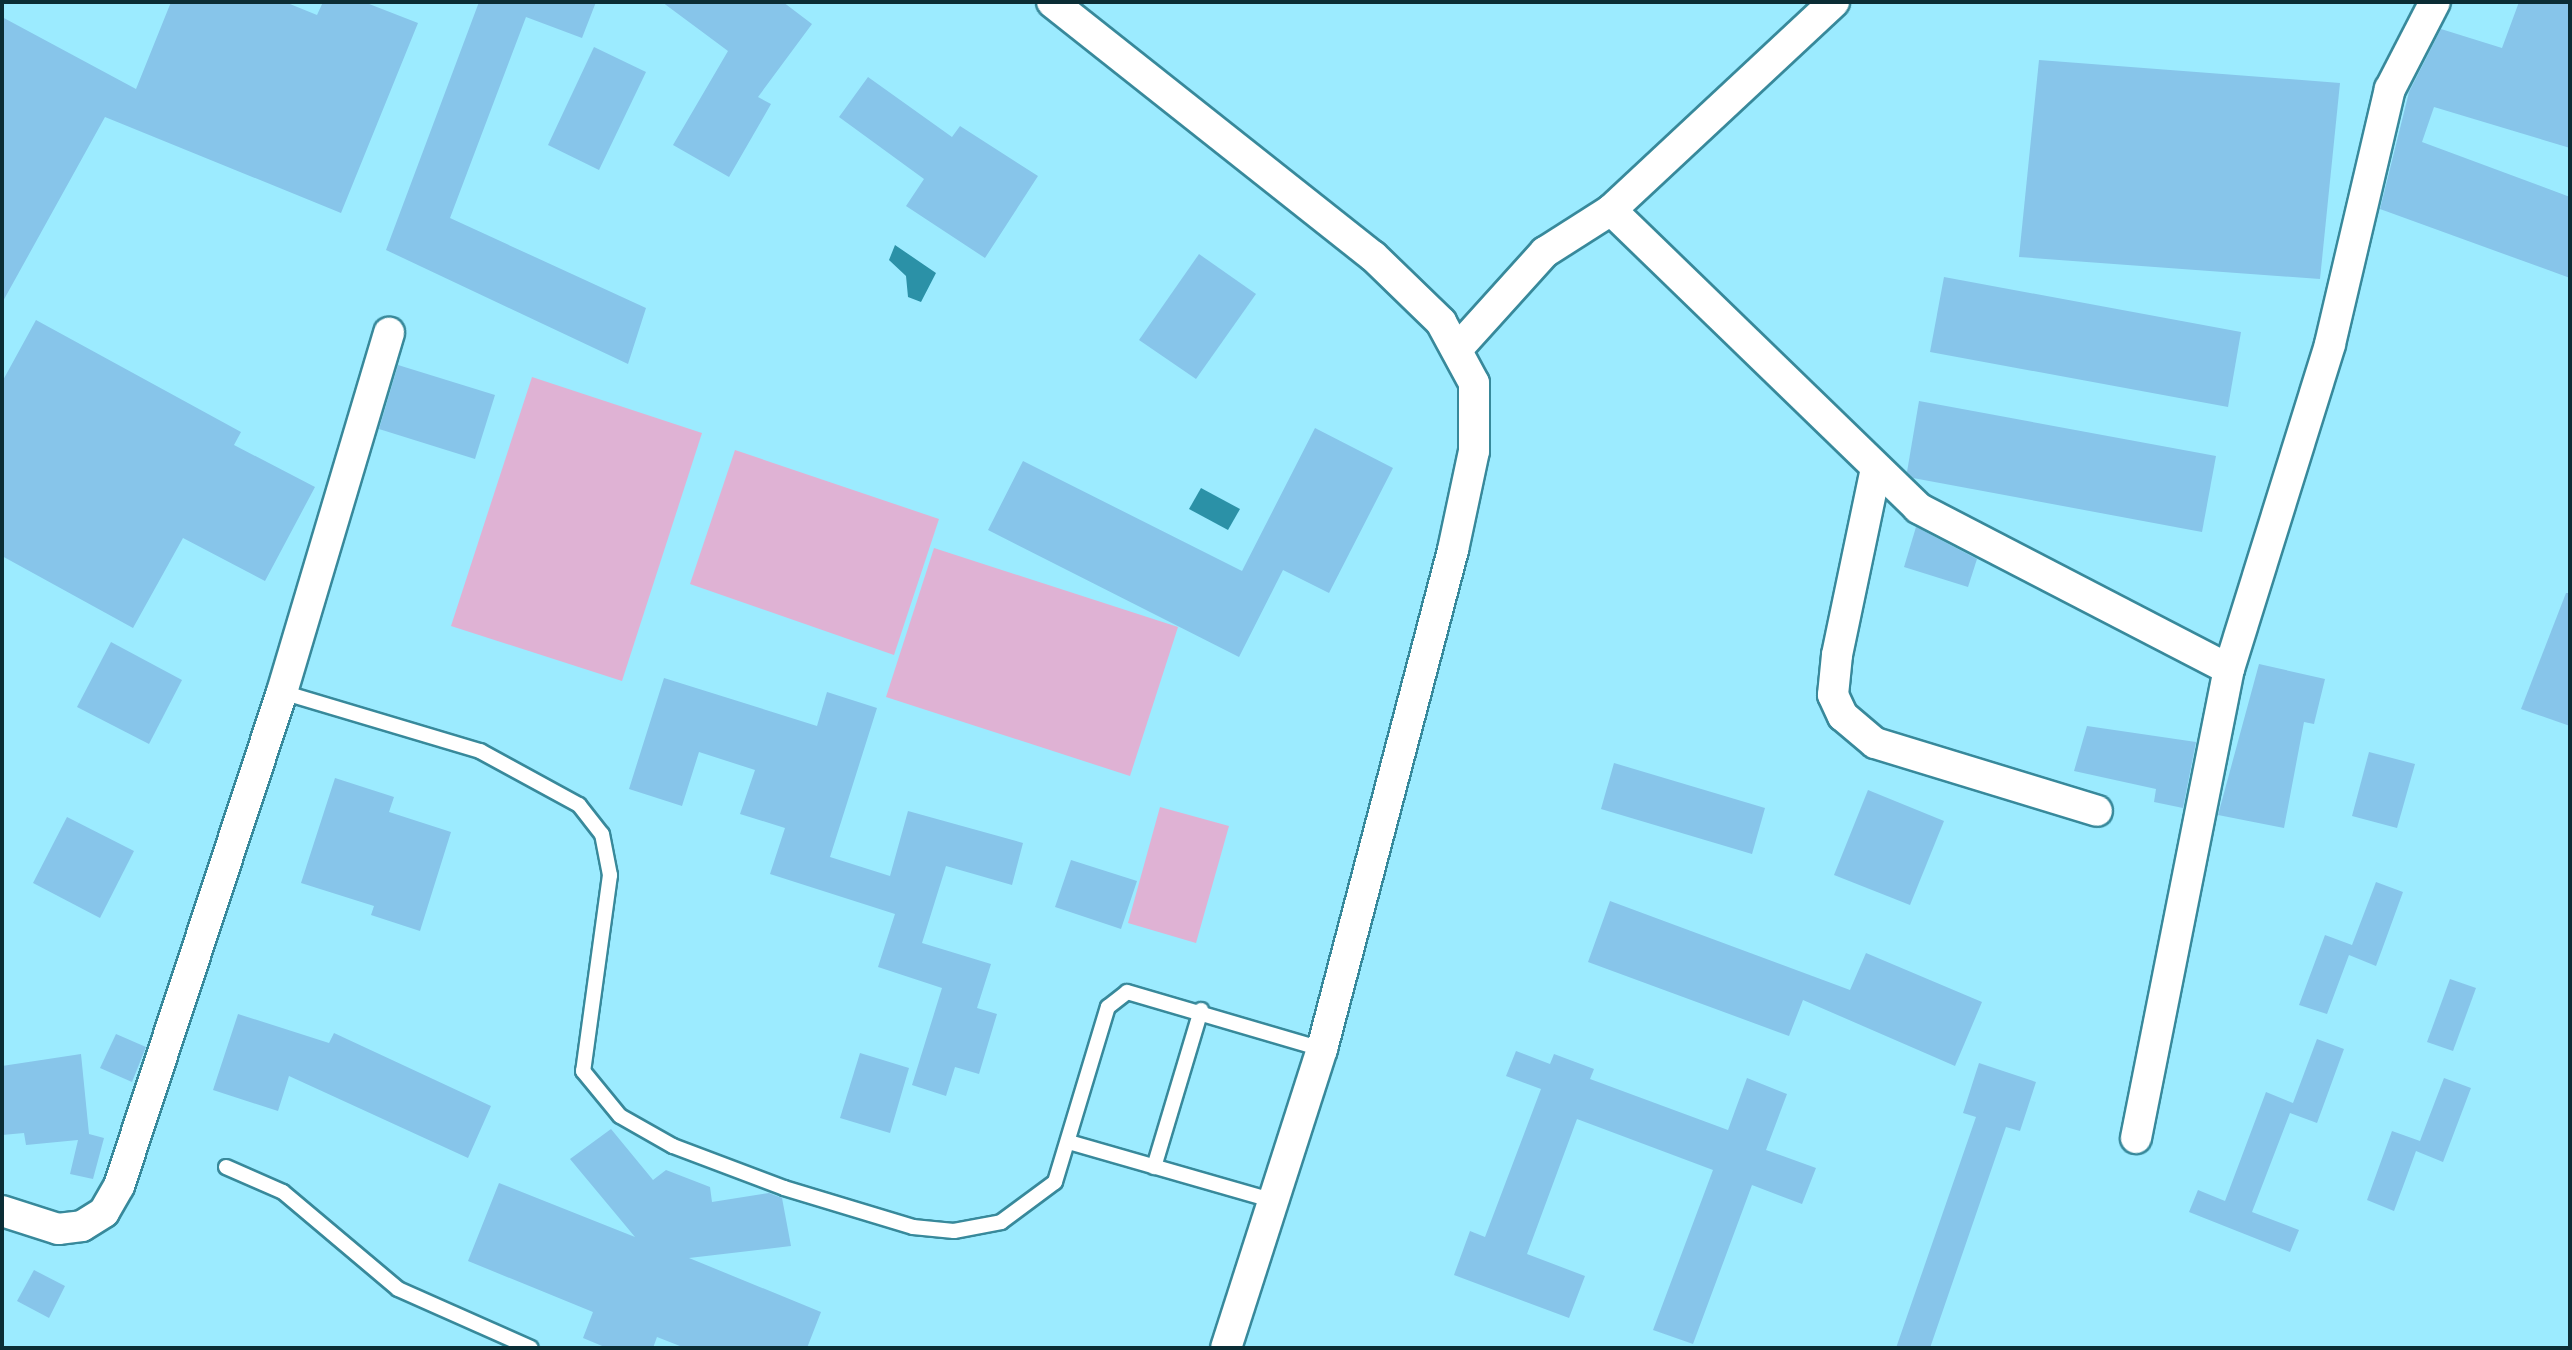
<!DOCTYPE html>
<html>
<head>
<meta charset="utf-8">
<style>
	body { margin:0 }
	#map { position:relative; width:2572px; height:1350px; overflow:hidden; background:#9cebff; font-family:Lora,serif }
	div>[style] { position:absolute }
	.green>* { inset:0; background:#dfb2d4 }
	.water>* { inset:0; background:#2b91a7 }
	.building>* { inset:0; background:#87c5ea }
	.roads { filter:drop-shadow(2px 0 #38899b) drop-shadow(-2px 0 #38899b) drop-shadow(0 2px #38899b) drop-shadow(0 -2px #38899b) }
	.lane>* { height:14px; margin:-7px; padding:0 7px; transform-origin:7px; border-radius:7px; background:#fff }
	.street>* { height:30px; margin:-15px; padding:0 15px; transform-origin:15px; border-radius:15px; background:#fff }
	span { translate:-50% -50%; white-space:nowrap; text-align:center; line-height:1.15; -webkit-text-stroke:7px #9cebff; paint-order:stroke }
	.frame { position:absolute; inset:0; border:4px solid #0b2d35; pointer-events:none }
</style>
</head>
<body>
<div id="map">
	<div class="green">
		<div style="clip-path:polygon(532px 377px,702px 433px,622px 681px,451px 626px)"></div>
		<div style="clip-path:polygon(735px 450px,939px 519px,894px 655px,690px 584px)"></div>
		<div style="clip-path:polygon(934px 548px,1178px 627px,1130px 776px,886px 697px)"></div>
		<div style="clip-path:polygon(1160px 807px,1229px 826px,1196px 943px,1128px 923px)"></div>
	</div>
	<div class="water">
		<div style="clip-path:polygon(895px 245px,936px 273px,921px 302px,908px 297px,906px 276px,889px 260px)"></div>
		<div style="clip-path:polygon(1201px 488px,1240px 509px,1228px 530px,1189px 509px)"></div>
	</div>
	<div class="building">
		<div style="clip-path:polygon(171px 2px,285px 2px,317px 15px,323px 2px,364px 2px,418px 23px,341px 213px,105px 117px,2px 303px,2px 17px,136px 89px)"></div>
		<div style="clip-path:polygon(479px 2px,596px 2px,582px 38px,526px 17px,450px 218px,646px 308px,628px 364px,386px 250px)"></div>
		<div style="clip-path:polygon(662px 2px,783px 2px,812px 24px,758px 97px,771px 104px,729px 177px,673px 145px,728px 51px)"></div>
		<div style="clip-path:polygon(2519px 2px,2570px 2px,2570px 148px,2434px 107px,2422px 142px,2570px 197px,2570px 278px,2380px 209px,2409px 92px,2441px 29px,2502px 48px)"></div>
		<div style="clip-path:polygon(594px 47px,646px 72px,599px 170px,548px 145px)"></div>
		<div style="clip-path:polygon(2039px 60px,2340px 83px,2320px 279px,2019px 257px)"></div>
		<div style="clip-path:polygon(868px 77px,952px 137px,960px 126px,1038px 176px,985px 258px,906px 206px,924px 179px,839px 117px)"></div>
		<div style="clip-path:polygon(1199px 254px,1256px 294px,1196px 379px,1139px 340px)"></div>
		<div style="clip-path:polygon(1944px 277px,2241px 332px,2228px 407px,1930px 352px)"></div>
		<div style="clip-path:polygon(36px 320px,241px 432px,234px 445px,315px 487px,265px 581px,183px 538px,133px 628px,2px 556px,2px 382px)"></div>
		<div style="clip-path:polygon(398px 365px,495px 395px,475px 459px,379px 429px)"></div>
		<div style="clip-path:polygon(1919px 401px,2216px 456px,2202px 532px,1913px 478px,1907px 472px)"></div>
		<div style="clip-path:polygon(1315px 428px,1393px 468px,1329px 593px,1283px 570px,1239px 657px,988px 530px,1023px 461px,1242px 571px)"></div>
		<div style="clip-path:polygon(1916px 527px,1977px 559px,1968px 587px,1904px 567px)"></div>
		<div style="clip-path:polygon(2566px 593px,2570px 593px,2570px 726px,2521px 709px)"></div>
		<div style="clip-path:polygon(111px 642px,182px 680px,149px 744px,77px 707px)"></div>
		<div style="clip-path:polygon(2259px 664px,2325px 679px,2314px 724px,2304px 722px,2284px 828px,2218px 815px)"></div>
		<div style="clip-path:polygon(664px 678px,817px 726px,827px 692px,877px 708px,830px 857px,890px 876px,908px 811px,1023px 843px,1012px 885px,946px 866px,922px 943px,991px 964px,977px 1008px,997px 1014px,979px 1074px,955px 1067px,946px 1096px,912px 1085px,942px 988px,878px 967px,895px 914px,770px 874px,785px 828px,740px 814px,755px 770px,699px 752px,682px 806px,629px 789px)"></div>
		<div style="clip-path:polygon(2087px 726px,2196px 742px,2183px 808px,2154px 802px,2156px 789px,2074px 771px)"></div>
		<div style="clip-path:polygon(2369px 752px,2415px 764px,2397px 828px,2352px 816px)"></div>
		<div style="clip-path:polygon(1614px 763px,1765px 808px,1752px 854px,1601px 809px)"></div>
		<div style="clip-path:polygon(335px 778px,394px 797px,389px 812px,451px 832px,420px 931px,371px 915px,374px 906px,301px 883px)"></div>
		<div style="clip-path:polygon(1868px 790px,1944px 821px,1910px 905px,1834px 875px)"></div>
		<div style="clip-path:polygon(67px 817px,134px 851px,100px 918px,33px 883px)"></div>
		<div style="clip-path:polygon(1071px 860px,1137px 881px,1121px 929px,1055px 907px)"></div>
		<div style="clip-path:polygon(2376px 882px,2403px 892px,2376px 966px,2349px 955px,2327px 1014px,2299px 1005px,2325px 935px,2352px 945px)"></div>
		<div style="clip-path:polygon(1610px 901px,1850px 990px,1866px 953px,1982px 1002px,1955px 1066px,1803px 1000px,1789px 1036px,1588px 962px)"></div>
		<div style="clip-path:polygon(2450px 979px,2476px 988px,2453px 1051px,2427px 1042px)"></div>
		<div style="clip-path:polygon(238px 1014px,329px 1043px,334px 1033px,491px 1106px,468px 1158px,289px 1076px,278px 1111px,213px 1090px)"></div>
		<div style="clip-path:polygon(116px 1034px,146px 1047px,132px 1082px,100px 1068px)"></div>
		<div style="clip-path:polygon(2317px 1039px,2344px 1049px,2317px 1123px,2290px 1113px,2252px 1212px,2299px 1230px,2290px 1252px,2189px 1212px,2198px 1190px,2225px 1201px,2266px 1092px,2293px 1103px)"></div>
		<div style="clip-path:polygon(1516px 1051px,1550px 1064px,1554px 1054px,1594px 1069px,1590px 1079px,1728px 1130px,1747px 1078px,1787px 1094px,1766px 1150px,1816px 1168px,1802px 1204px,1752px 1185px,1693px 1344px,1653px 1330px,1713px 1170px,1577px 1119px,1527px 1254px,1585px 1276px,1569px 1318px,1454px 1275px,1470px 1231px,1485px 1237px,1541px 1089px,1506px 1076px)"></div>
		<div style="clip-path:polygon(860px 1053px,909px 1068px,890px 1133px,840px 1118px)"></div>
		<div style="clip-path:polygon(81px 1054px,89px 1134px,104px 1138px,93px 1179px,70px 1174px,78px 1140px,26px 1145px,24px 1133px,2px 1135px,2px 1066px)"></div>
		<div style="clip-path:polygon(1979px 1063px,2036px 1082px,2020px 1131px,2006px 1127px,1930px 1348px,1896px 1348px,1976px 1117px,1963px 1113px)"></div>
		<div style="clip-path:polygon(2444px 1078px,2471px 1088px,2443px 1162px,2416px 1151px,2394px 1211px,2367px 1200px,2392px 1131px,2420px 1141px)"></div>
		<div style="clip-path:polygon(611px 1129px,653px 1180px,666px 1170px,710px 1187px,712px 1202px,769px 1193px,782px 1198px,791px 1246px,689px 1258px,821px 1312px,807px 1348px,685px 1348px,657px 1337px,653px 1348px,607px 1348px,583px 1338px,593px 1312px,468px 1261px,499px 1183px,635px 1237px,570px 1159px)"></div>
		<div style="clip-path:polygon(34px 1270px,65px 1286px,49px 1318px,17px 1301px)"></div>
	</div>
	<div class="roads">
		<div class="lane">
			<div style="left:282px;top:692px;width:207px;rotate:16.6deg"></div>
			<div style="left:480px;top:751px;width:113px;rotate:28.6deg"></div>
			<div style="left:579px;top:805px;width:37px;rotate:52deg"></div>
			<div style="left:602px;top:834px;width:42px;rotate:79deg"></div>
			<div style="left:610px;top:875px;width:198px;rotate:97.8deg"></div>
			<div style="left:583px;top:1071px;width:58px;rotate:50.6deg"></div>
			<div style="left:620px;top:1116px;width:61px;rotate:29.5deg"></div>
			<div style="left:673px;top:1146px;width:119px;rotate:20.7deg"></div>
			<div style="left:784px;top:1188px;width:135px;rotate:16.8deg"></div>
			<div style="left:913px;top:1227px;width:41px;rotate:5.6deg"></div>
			<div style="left:954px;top:1231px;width:48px;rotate:-10.8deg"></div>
			<div style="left:1001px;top:1222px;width:67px;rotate:-36.5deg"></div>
			<div style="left:1055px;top:1182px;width:183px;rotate:-73.2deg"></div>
			<div style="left:1108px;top:1007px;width:24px;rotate:-38deg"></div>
			<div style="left:1127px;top:992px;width:203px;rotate:16.3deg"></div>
			<div style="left:1072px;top:1143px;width:210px;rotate:16deg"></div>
			<div style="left:226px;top:1167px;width:62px;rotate:23.7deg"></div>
			<div style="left:283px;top:1192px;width:150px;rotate:40.1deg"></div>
			<div style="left:398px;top:1289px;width:145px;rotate:23.9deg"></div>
			<div style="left:1154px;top:1167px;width:164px;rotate:-73.3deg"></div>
		</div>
		<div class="street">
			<div style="left:1052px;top:2px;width:409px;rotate:38.4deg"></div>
			<div style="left:1373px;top:256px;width:95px;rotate:44.1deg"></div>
			<div style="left:1441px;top:322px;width:69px;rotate:61.6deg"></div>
			<div style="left:1474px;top:383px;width:68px;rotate:90deg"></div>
			<div style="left:1474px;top:451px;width:101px;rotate:102deg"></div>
			<div style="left:1453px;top:550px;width:516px;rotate:104.71deg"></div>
			<div style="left:1322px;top:1049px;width:314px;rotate:107.8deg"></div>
			<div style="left:1611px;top:210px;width:428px;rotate:44.1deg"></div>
			<div style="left:1918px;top:508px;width:350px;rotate:27.4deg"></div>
			<div style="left:1460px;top:346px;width:127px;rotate:-47.9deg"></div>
			<div style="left:1545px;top:252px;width:78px;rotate:-32.5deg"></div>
			<div style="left:1611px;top:210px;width:305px;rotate:-43deg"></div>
			<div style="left:1875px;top:473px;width:186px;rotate:101.8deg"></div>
			<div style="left:1837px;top:655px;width:40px;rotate:95.7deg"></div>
			<div style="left:1833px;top:695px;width:23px;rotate:65deg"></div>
			<div style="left:1843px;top:716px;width:42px;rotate:40.2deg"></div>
			<div style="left:1875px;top:743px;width:232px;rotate:17deg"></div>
			<div style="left:2136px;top:1138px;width:478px;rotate:-78.8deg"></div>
			<div style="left:2229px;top:669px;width:340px;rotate:-72.7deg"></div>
			<div style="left:2330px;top:344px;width:262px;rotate:-76.8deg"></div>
			<div style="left:2390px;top:89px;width:98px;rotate:-62.7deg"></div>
			<div style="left:2px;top:1211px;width:59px;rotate:17.8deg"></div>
			<div style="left:58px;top:1229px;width:24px;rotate:-7deg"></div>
			<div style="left:82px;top:1226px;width:26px;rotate:-32deg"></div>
			<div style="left:104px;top:1212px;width:30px;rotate:-60deg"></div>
			<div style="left:119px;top:1186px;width:520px;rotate:-71.74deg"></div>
			<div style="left:282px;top:692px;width:375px;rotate:-73.4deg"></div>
		</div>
	</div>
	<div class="frame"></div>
</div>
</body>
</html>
